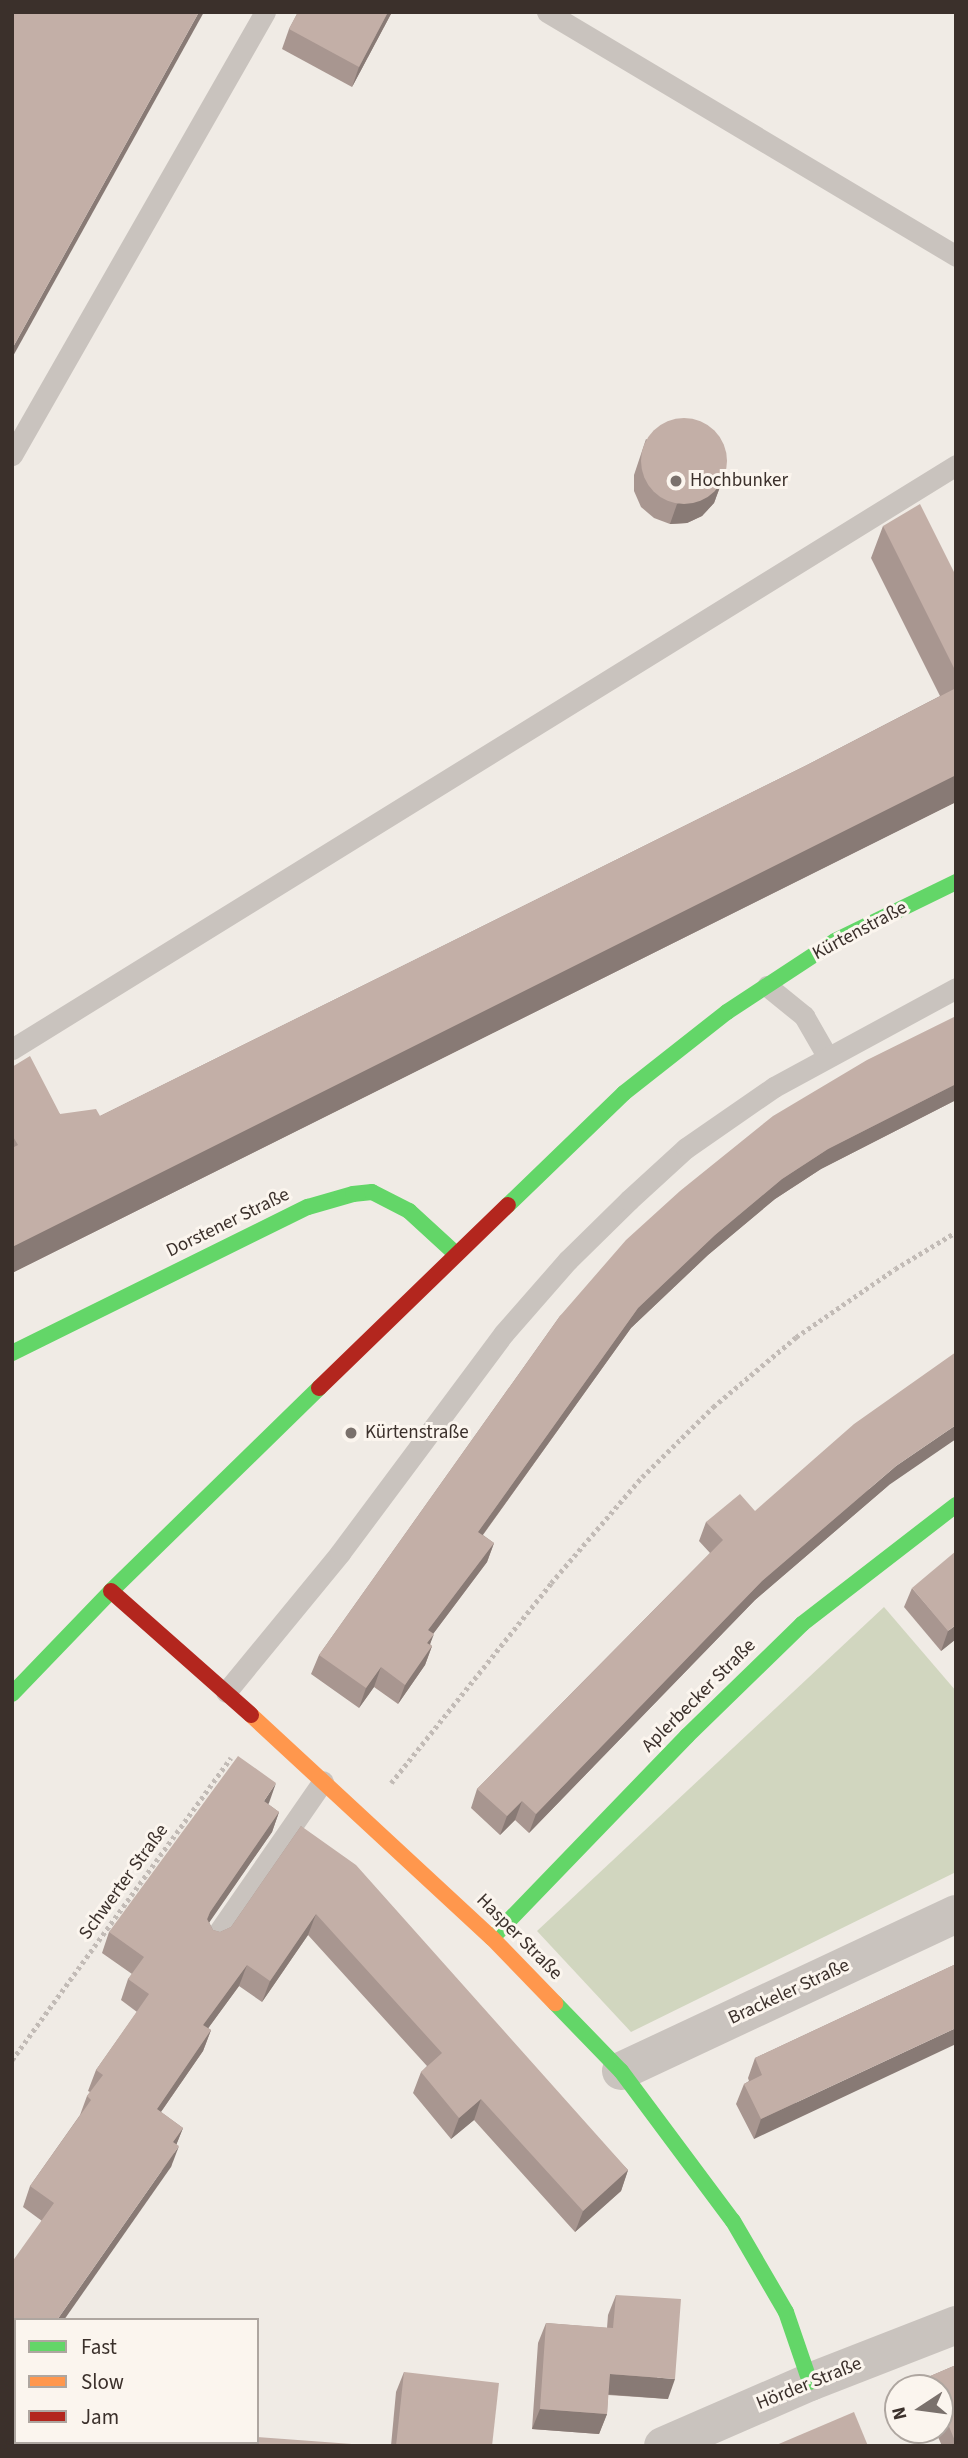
<!DOCTYPE html>
<html>
<head>
<meta charset="utf-8">
<style>
	body { margin:0 }
	#map { position:relative; width:968px; height:2458px; overflow:hidden; background:#f0ebe5; font-family:"Source Sans 3",sans-serif }
	div>[style] { position:absolute }
	.green>* { inset:0; background:#d1d6bf }
	.path>* { height:4.5px; margin-top:-2.25px; transform-origin:0; background:repeating-linear-gradient(90deg,#c2bbb6 0 3.5px,transparent 0 7px) }
	.lane>* { height:21px; margin:-10.5px; padding:0 10.5px; transform-origin:10.5px; border-radius:10.5px; background:#c9c3be }
	.street>* { height:38px; margin:-19px; padding:0 19px; transform-origin:19px; border-radius:19px; background:#c9c3be }
	.fast>* { height:16px; margin:-8px; padding:0 8px; transform-origin:8px; border-radius:8px; background:#63d668 }
	.slow>* { height:16px; margin:-8px; padding:0 8px; transform-origin:8px; border-radius:8px; background:#ff974d }
	.jam>* { height:16px; margin:-8px; padding:0 8px; transform-origin:8px; border-radius:8px; background:#b3261e }
	.wall>* { inset:0; background:#a89690 }
	.shaded-wall>* { inset:0; background:#887a75 }
	.building>* { inset:0; background:#c3afa7 }
	.round { border-radius:50% }
	.dots>* { width:19px; height:19px; translate:-50% -50%; box-sizing:border-box; border:4px solid #fbf5ee; border-radius:50% }
	span { translate:-50% -50%; white-space:nowrap; text-align:center; line-height:1.15; -webkit-text-stroke:6px #fbf5ee; paint-order:stroke }
	.poi-label { font-size:19px; color:#3b302b }
	.left { translate:0 -50%; text-align:left }
	.street-label { font-size:19px; color:#3b302b }
	.frame { position:absolute; inset:0; border:14px solid #3b302b; pointer-events:none }
	.legend { position:absolute; left:14px; top:2318px; width:245px; height:126px; box-sizing:border-box; background:#fbf5ee; border:2px solid #aea6a0; margin:0; padding:9px 12px; list-style:none; font-size:21px; color:#3b302b }
	.legend li { display:flex; align-items:center; gap:14px; height:35px }
	.legend b { width:35px; border:2px solid #aea6a0 }
	.north { position:absolute; left:884px; top:2374px; width:70px; height:70px; box-sizing:border-box; background:#fbf5ee; border:2px solid #aea6a0; border-radius:50%; rotate:257deg; font-size:19px; font-weight:700; line-height:28px; text-align:center; color:#3b302b }
	.north::after { content:''; display:block; margin:auto; width:24px; height:32px; background:#7a716c; clip-path:polygon(50% 0,100% 100%,50% 72%,0 100%) }
</style>
</head>
<body>
<div id="map">
	<div class="green">
		<div style="clip-path:polygon(884px 1607px,956px 1691px,956px 1872px,631px 2032px,537px 1931px)"></div>
	</div>
	<div class="path">
		<div style="left:391px;top:1783px;width:256px;rotate:-51.3deg"></div>
		<div style="left:551px;top:1583px;width:140px;rotate:-49.4deg"></div>
		<div style="left:642px;top:1477px;width:100px;rotate:-44.6deg"></div>
		<div style="left:713px;top:1407px;width:109px;rotate:-40.1deg"></div>
		<div style="left:796px;top:1337px;width:120px;rotate:-34.5deg"></div>
		<div style="left:895px;top:1269px;width:71px;rotate:-31.2deg"></div>
		<div style="left:12px;top:2060px;width:373px;rotate:-54.1deg"></div>
	</div>
	<div class="lane">
		<div style="left:547px;top:12px;width:476px;rotate:30.8deg"></div>
		<div style="left:12px;top:455px;width:510px;rotate:-60.27deg"></div>
		<div style="left:767px;top:986px;width:48px;rotate:39deg"></div>
		<div style="left:804px;top:1016px;width:46px;rotate:60.1deg"></div>
		<div style="left:12px;top:1049px;width:1110px;rotate:-31.74deg"></div>
		<div style="left:226px;top:1692px;width:180px;rotate:-50.6deg"></div>
		<div style="left:340px;top:1553px;width:274px;rotate:-53.3deg"></div>
		<div style="left:504px;top:1333px;width:97px;rotate:-48.8deg"></div>
		<div style="left:568px;top:1260px;width:86px;rotate:-44.5deg"></div>
		<div style="left:629px;top:1200px;width:77px;rotate:-42.4deg"></div>
		<div style="left:686px;top:1148px;width:107px;rotate:-34.7deg"></div>
		<div style="left:774px;top:1087px;width:207px;rotate:-28.5deg"></div>
		<div style="left:213px;top:1940px;width:193px;rotate:-55.3deg"></div>
	</div>
	<div class="street">
		<div style="left:621px;top:2071px;width:370px;rotate:-25.1deg"></div>
		<div style="left:663px;top:2446px;width:160px;rotate:-23.5deg"></div>
		<div style="left:810px;top:2382px;width:157px;rotate:-21.3deg"></div>
	</div>
	<div class="fast">
		<div style="left:508px;top:1205px;width:161px;rotate:-44deg"></div>
		<div style="left:624px;top:1093px;width:131px;rotate:-38.2deg"></div>
		<div style="left:727px;top:1012px;width:129px;rotate:-33.3deg"></div>
		<div style="left:835px;top:941px;width:135px;rotate:-26deg"></div>
		<div style="left:12px;top:1353px;width:330px;rotate:-26.3deg"></div>
		<div style="left:308px;top:1207px;width:47px;rotate:-16.1deg"></div>
		<div style="left:353px;top:1194px;width:19px;rotate:-6deg"></div>
		<div style="left:372px;top:1192px;width:42px;rotate:27.2deg"></div>
		<div style="left:409px;top:1211px;width:64px;rotate:42.5deg"></div>
		<div style="left:12px;top:1694px;width:143px;rotate:-46.1deg"></div>
		<div style="left:111px;top:1591px;width:291px;rotate:-44.3deg"></div>
		<div style="left:492px;top:1938px;width:281px;rotate:-46deg"></div>
		<div style="left:687px;top:1736px;width:161px;rotate:-44.2deg"></div>
		<div style="left:802px;top:1624px;width:195px;rotate:-37.7deg"></div>
		<div style="left:555px;top:2003px;width:95px;rotate:45.9deg"></div>
		<div style="left:621px;top:2071px;width:187px;rotate:53.3deg"></div>
		<div style="left:733px;top:2221px;width:105px;rotate:59.8deg"></div>
		<div style="left:786px;top:2312px;width:74px;rotate:71.1deg"></div>
	</div>
	<div class="slow">
		<div style="left:251px;top:1715px;width:328px;rotate:42.8deg"></div>
		<div style="left:492px;top:1938px;width:91px;rotate:45.9deg"></div>
	</div>
	<div class="jam">
		<div style="left:319px;top:1388px;width:263px;rotate:-44.1deg"></div>
		<div style="left:111px;top:1591px;width:187px;rotate:41.5deg"></div>
	</div>
	<div class="wall">
		<div style="clip-path:polygon(298px 12px,392px 12px,352px 87px,282px 49px,289px 29px)"></div>
		<div style="clip-path:polygon(646px 439px,721px 484px,714px 503px,702px 516px,687px 523px,670px 524px,654px 518px,641px 507px,634px 491px,634px 475px)"></div>
		<div style="clip-path:polygon(883px 526px,956px 576px,956px 802px,12px 1273px,12px 1067px,60px 1114px,100px 1116px,805px 766px,940px 696px,871px 558px)"></div>
		<div style="clip-path:polygon(956px 1016px,956px 1100px,821px 1169px,775px 1199px,708px 1255px,631px 1328px,483px 1535px,494px 1543px,487px 1562px,433px 1634px,430px 1644px,432px 1646px,425px 1665px,398px 1704px,374px 1687px,359px 1708px,311px 1674px,319px 1655px,560px 1316px)"></div>
		<div style="clip-path:polygon(889px 1485px,755px 1600px,529px 1833px,515px 1820px,500px 1835px,471px 1808px,477px 1789px,710px 1553px,699px 1541px,706px 1522px)"></div>
		<div style="clip-path:polygon(912px 1588px,956px 1639px,941px 1651px,904px 1607px)"></div>
		<div style="clip-path:polygon(268px 1804px,279px 1812px,272px 1832px,209px 1922px,213px 1930px,220px 1932px,231px 1927px,301px 1826px,628px 2170px,621px 2191px,575px 2232px,474px 2120px,451px 2139px,413px 2093px,421px 2072px,427px 2066px,308px 1935px,262px 2002px,239px 1986px,208px 2028px,211px 2030px,203px 2051px,161px 2112px,183px 2128px,176px 2145px,171px 2167px,42px 2221px,23px 2207px,30px 2186px,80px 2115px,87px 2096px,90px 2092px,88px 2091px,96px 2070px,137px 2012px,121px 2000px,128px 1979px,132px 1974px,102px 1953px,109px 1932px)"></div>
		<div style="clip-path:polygon(956px 1964px,754px 2139px,736px 2104px,744px 2084px,749px 2081px,748px 2078px,755px 2058px)"></div>
		<div style="clip-path:polygon(616px 2295px,668px 2399px,608px 2395px,607px 2414px,599px 2434px,532px 2429px,538px 2343px,546px 2323px,607px 2328px,608px 2315px)"></div>
		<div style="clip-path:polygon(956px 2365px,956px 2446px,942px 2446px,935px 2430px,940px 2430px,940px 2388px,924px 2388px,928px 2377px)"></div>
		<div style="clip-path:polygon(404px 2372px,492px 2446px,391px 2446px,396px 2392px)"></div>
	</div>
	<div class="shaded-wall">
		<div style="clip-path:polygon(199px 12px,204px 12px,12px 358px,12px 349px)"></div>
		<div style="clip-path:polygon(388px 12px,392px 12px,352px 87px,359px 67px)"></div>
		<div style="clip-path:polygon(721px 484px,714px 503px,702px 516px,687px 523px,670px 524px,677px 504px)"></div>
		<div style="clip-path:polygon(956px 775px,956px 802px,12px 1273px,12px 1247px)"></div>
		<div style="clip-path:polygon(956px 1084px,956px 1100px,821px 1169px,775px 1199px,708px 1255px,631px 1328px,471px 1551px,478px 1532px,638px 1308px,715px 1235px,782px 1179px,828px 1149px)"></div>
		<div style="clip-path:polygon(956px 1425px,956px 1439px,889px 1485px,755px 1600px,529px 1833px,536px 1814px,762px 1581px,896px 1466px)"></div>
		<div style="clip-path:polygon(494px 1543px,487px 1562px,421px 1650px,428px 1630px)"></div>
		<div style="clip-path:polygon(956px 1625px,956px 1639px,941px 1651px,948px 1631px)"></div>
		<div style="clip-path:polygon(434px 1634px,427px 1652px,432px 1646px,425px 1665px,398px 1704px,405px 1685px,427px 1643px)"></div>
		<div style="clip-path:polygon(381px 1667px,374px 1687px,359px 1708px,366px 1688px)"></div>
		<div style="clip-path:polygon(276px 1783px,269px 1803px,256px 1822px,264px 1801px)"></div>
		<div style="clip-path:polygon(522px 1801px,515px 1820px,500px 1835px,507px 1816px)"></div>
		<div style="clip-path:polygon(279px 1812px,272px 1832px,202px 1933px,210px 1912px)"></div>
		<div style="clip-path:polygon(316px 1914px,308px 1935px,262px 2002px,270px 1981px)"></div>
		<div style="clip-path:polygon(247px 1965px,239px 1986px,196px 2045px,203px 2025px)"></div>
		<div style="clip-path:polygon(956px 2028px,956px 2044px,754px 2139px,761px 2119px)"></div>
		<div style="clip-path:polygon(211px 2030px,203px 2051px,149px 2129px,157px 2109px)"></div>
		<div style="clip-path:polygon(481px 2099px,474px 2120px,451px 2139px,459px 2118px)"></div>
		<div style="clip-path:polygon(183px 2128px,175px 2148px,173px 2142px)"></div>
		<div style="clip-path:polygon(179px 2146px,171px 2167px,64px 2320px,57px 2320px)"></div>
		<div style="clip-path:polygon(628px 2170px,621px 2191px,575px 2232px,583px 2211px)"></div>
		<div style="clip-path:polygon(610px 2374px,675px 2379px,668px 2399px,603px 2394px)"></div>
		<div style="clip-path:polygon(16px 2378px,16px 2388px,12px 2393px,12px 2383px)"></div>
		<div style="clip-path:polygon(540px 2409px,607px 2414px,599px 2434px,532px 2429px)"></div>
	</div>
	<div class="building">
		<div style="clip-path:polygon(12px 12px,199px 12px,12px 349px)"></div>
		<div style="clip-path:polygon(298px 12px,388px 12px,359px 67px,289px 29px)"></div>
		<div class="round" style="left:641px;top:418px;width:86px;height:86px"></div>
		<div style="clip-path:polygon(920px 504px,956px 576px,956px 672px,883px 526px)"></div>
		<div style="clip-path:polygon(956px 688px,956px 775px,12px 1247px,12px 1148px,18px 1145px,12px 1135px,12px 1067px,30px 1056px,60px 1114px,96px 1109px,100px 1116px,805px 766px)"></div>
		<div style="clip-path:polygon(956px 1016px,956px 1084px,828px 1149px,782px 1179px,715px 1235px,638px 1308px,478px 1532px,494px 1543px,428px 1630px,434px 1634px,427px 1643px,432px 1646px,405px 1685px,381px 1667px,366px 1688px,319px 1655px,560px 1316px,626px 1240px,680px 1191px,773px 1116px,867px 1060px)"></div>
		<div style="clip-path:polygon(956px 1352px,956px 1425px,896px 1466px,762px 1581px,536px 1814px,522px 1801px,507px 1816px,477px 1789px,723px 1540px,706px 1522px,740px 1494px,755px 1511px,854px 1424px)"></div>
		<div style="clip-path:polygon(956px 1551px,956px 1625px,948px 1631px,912px 1588px)"></div>
		<div style="clip-path:polygon(238px 1756px,276px 1783px,264px 1801px,279px 1812px,210px 1912px,207px 1919px,213px 1930px,220px 1932px,231px 1927px,301px 1826px,356px 1865px,628px 2170px,583px 2211px,481px 2099px,459px 2118px,421px 2072px,442px 2053px,316px 1914px,270px 1981px,247px 1965px,203px 2025px,211px 2030px,157px 2109px,183px 2128px,173px 2142px,179px 2146px,57px 2320px,16px 2320px,16px 2378px,12px 2383px,12px 2262px,54px 2203px,30px 2186px,91px 2100px,87px 2096px,103px 2075px,96px 2070px,149px 1994px,128px 1979px,144px 1957px,109px 1932px)"></div>
		<div style="clip-path:polygon(956px 1964px,956px 2028px,761px 2119px,744px 2084px,762px 2075px,755px 2058px)"></div>
		<div style="clip-path:polygon(616px 2295px,681px 2299px,675px 2379px,610px 2374px,607px 2414px,540px 2409px,546px 2323px,613px 2328px)"></div>
		<div style="clip-path:polygon(956px 2365px,956px 2441px,955px 2441px,940px 2405px,940px 2388px,933px 2388px,928px 2377px)"></div>
		<div style="clip-path:polygon(404px 2372px,499px 2383px,492px 2446px,396px 2446px)"></div>
		<div style="clip-path:polygon(854px 2412px,868px 2446px,774px 2446px)"></div>
		<div style="clip-path:polygon(257px 2437px,352px 2444px,352px 2446px,252px 2446px,252px 2442px,257px 2442px)"></div>
	</div>
	<div class="dots">
		<div style="left:676px;top:481px;background:#7a716c"></div>
		<div style="left:351px;top:1433px;background:#7a716c"></div>
	</div>
	<div class="poi-label">
		<span class="left" style="left:690px;top:481px">Hochbunker</span>
		<span class="left" style="left:365px;top:1433px">Kürtenstraße</span>
	</div>
	<div class="street-label">
		<span style="left:860px;top:931px;rotate:-28deg">Kürtenstraße</span>
		<span style="left:228px;top:1223px;rotate:-26deg">Dorstener Straße</span>
		<span style="left:699px;top:1696px;rotate:-45deg">Aplerbecker Straße</span>
		<span style="left:124px;top:1882px;rotate:-54deg">Schwerter Straße</span>
		<span style="left:519px;top:1937px;rotate:45deg">Hasper Straße</span>
		<span style="left:789px;top:1992px;rotate:-25deg">Brackeler Straße</span>
		<span style="left:809px;top:2384px;rotate:-22deg">Hörder Straße</span>
	</div>
	<div class="frame"></div>
	<ul class="legend">
	<li><b style="height:9px;background:#63d668"></b>Fast</li>
	<li><b style="height:9px;background:#ff974d"></b>Slow</li>
	<li><b style="height:9px;background:#b3261e"></b>Jam</li>
	</ul>
	<div class="north">N</div>
</div>
</body>
</html>
